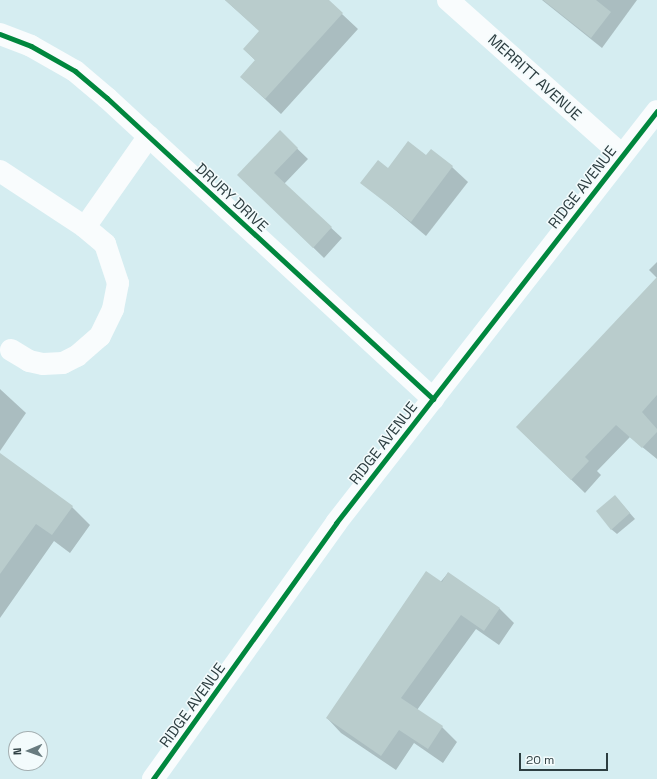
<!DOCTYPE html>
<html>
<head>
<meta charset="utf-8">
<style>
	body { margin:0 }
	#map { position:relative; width:657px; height:779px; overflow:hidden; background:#d5edf1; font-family:"Space Grotesk",sans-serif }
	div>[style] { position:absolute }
	.shadow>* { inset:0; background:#0003 }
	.building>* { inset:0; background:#b9cccc }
	.minor>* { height:22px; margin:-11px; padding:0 11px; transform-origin:11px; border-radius:11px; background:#f9fcfd }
	.cycleway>* { height:5px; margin:-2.5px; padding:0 2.5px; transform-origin:2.5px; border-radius:2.5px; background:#00873e }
	span { translate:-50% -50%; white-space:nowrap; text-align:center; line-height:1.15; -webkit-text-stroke:3px #f3fbfc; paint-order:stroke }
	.street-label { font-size:15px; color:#2d3e41 }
	.north { position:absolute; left:8px; top:731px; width:40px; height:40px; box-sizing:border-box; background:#f3fbfc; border:1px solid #a4afb1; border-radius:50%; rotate:268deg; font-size:11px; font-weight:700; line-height:16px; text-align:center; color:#2d3e41 }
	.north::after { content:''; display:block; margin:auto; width:14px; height:18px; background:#687b7f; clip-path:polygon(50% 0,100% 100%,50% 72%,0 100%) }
	.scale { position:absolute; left:519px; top:753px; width:89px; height:18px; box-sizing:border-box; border:2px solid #2d3e41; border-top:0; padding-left:5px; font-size:12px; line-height:14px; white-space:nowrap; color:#2d3e41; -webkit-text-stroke:3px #f3fbfc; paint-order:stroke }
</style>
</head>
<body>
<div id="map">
	<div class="shadow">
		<div style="clip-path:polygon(225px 0,327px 0,358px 29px,281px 114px,241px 77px,256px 61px,244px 49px,260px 31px)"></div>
		<div style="clip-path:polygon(542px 0,637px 0,602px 48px)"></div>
		<div style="clip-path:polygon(280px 132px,308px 159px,284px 184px,342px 238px,324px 258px,249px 185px)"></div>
		<div style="clip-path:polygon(426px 156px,452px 167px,468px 182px,426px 236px,362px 182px)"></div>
		<div style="clip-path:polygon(657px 262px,657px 278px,649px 270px)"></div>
		<div style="clip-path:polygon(657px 279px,657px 459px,630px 437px,597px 471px,601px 475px,585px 493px,530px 440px)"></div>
		<div style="clip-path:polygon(0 389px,26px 413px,0 451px)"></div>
		<div style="clip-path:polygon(0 454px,72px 507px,90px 525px,70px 553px,54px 541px,0 618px)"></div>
		<div style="clip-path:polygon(615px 496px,635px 519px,617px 534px,611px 529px)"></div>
		<div style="clip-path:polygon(448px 573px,500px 609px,514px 623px,499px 645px,476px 629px,417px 710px,442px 727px,457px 742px,443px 763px,414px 743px,396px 770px,341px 733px,327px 718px)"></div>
	</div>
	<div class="building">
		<div style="clip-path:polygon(225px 0,329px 0,343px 13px,265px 99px,240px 77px,255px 60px,243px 49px,259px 31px)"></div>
		<div style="clip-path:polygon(543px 0,596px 0,611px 12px,591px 38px)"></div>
		<div style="clip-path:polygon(280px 130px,298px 148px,274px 173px,332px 227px,313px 248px,237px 175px)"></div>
		<div style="clip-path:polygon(408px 141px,426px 155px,431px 149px,453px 166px,411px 222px,360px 183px,378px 160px,388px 168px)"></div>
		<div style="clip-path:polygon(657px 277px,657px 395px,642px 412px,657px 429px,657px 432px,642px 448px,616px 425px,585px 457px,589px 461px,571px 480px,516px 427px)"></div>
		<div style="clip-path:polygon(0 453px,73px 506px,52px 535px,36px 524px,0 574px)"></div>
		<div style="clip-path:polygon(615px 495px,630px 513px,611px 530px,596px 511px)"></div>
		<div style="clip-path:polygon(426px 571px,442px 582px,448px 572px,500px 608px,484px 631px,461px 615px,401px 698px,443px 726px,428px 749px,399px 730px,381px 756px,326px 718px)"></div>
	</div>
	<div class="minor">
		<div style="left:448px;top:0;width:233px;rotate:41.7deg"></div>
		<div style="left:0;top:34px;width:33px;rotate:21deg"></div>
		<div style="left:31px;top:46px;width:51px;rotate:29.6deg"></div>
		<div style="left:75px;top:71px;width:42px;rotate:40.2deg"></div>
		<div style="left:107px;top:98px;width:444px;rotate:42.7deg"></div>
		<div style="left:0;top:171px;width:102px;rotate:33.4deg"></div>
		<div style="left:85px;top:227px;width:111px;rotate:-54.9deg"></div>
		<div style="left:11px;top:350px;width:21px;rotate:31deg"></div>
		<div style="left:29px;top:361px;width:14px;rotate:12deg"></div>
		<div style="left:43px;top:364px;width:20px;rotate:-3deg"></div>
		<div style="left:63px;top:363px;width:16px;rotate:-27deg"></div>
		<div style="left:77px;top:356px;width:30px;rotate:-41deg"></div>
		<div style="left:100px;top:336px;width:30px;rotate:-64deg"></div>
		<div style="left:113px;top:309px;width:26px;rotate:-79deg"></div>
		<div style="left:118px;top:283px;width:41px;rotate:-108.4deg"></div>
		<div style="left:105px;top:244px;width:26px;rotate:-140deg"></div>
		<div style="left:153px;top:779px;width:315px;rotate:-54.4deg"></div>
		<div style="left:336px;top:523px;width:522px;rotate:-52.08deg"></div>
	</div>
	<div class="cycleway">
		<div style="left:0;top:34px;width:33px;rotate:21deg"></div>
		<div style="left:31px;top:46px;width:51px;rotate:29.6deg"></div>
		<div style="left:75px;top:71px;width:42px;rotate:40.2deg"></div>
		<div style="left:107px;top:98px;width:444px;rotate:42.7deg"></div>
		<div style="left:153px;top:779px;width:315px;rotate:-54.4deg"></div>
		<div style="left:336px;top:523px;width:522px;rotate:-52.08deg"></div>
	</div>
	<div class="street-label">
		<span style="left:535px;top:77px;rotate:42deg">MERRITT AVENUE</span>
		<span style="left:582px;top:187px;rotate:-52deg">RIDGE AVENUE</span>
		<span style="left:232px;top:197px;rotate:43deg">DRURY DRIVE</span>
		<span style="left:383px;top:443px;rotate:-52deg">RIDGE AVENUE</span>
		<span style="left:192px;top:705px;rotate:-54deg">RIDGE AVENUE</span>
	</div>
	<div class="north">N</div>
	<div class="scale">20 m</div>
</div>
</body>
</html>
